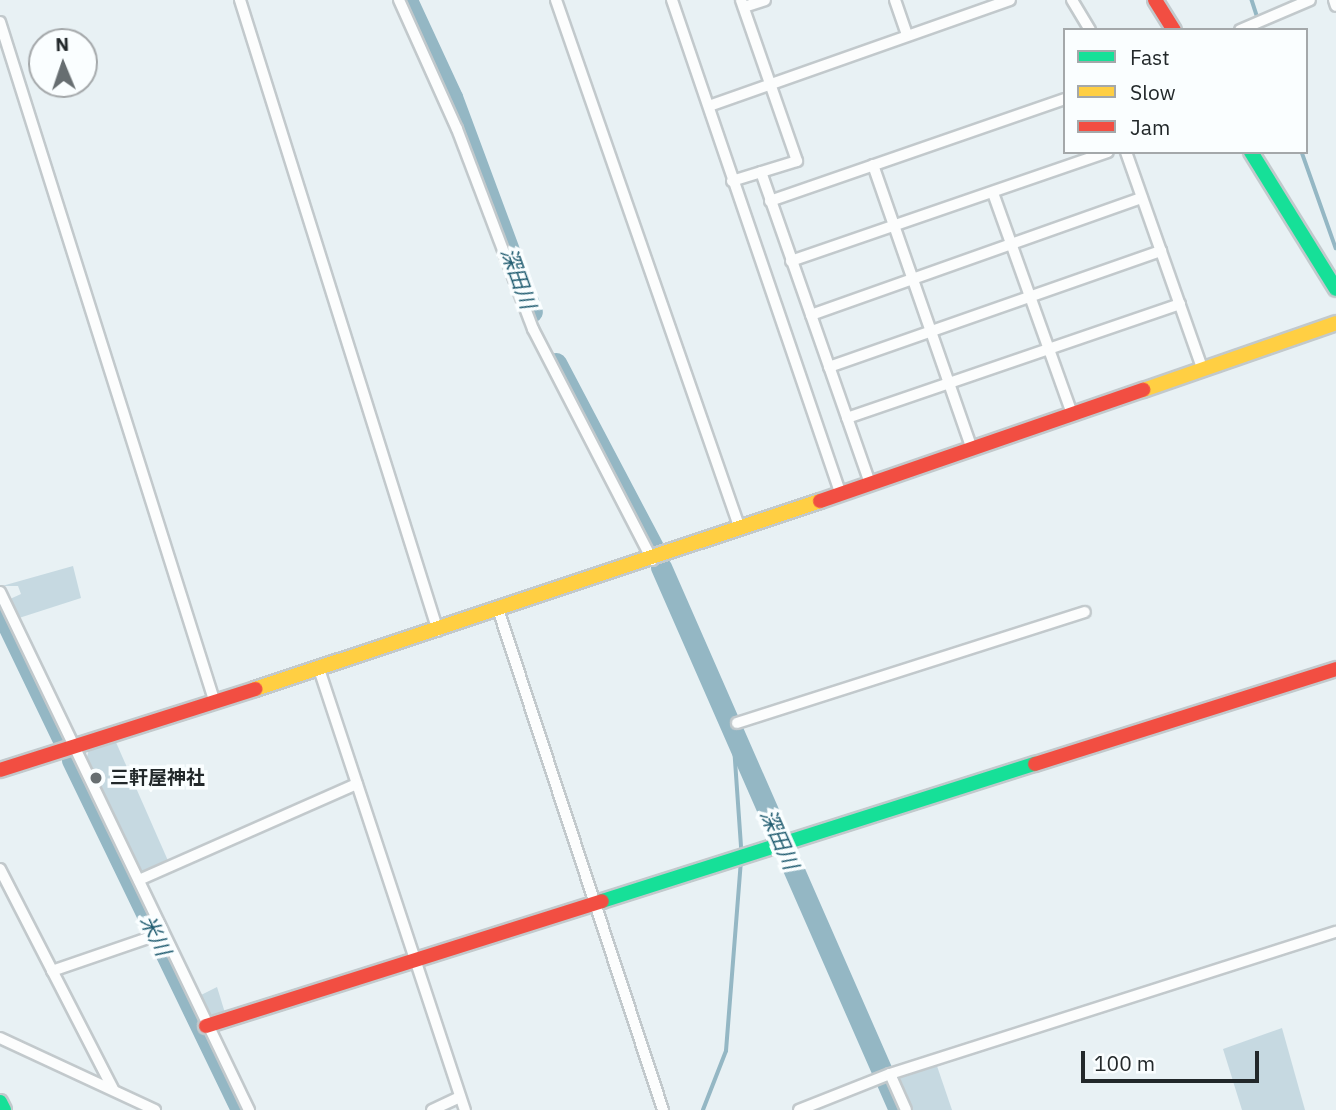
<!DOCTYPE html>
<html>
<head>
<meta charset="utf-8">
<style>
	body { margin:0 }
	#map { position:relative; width:1336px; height:1110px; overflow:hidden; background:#e8f1f4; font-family:"IBM Plex Sans","Noto Sans JP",sans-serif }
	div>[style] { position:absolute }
	.green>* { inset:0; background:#c6d9e1 }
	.stream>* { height:3.5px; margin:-1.75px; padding:0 1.75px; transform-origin:1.75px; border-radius:1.75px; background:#94b7c4 }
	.river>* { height:21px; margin:-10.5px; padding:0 10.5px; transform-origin:10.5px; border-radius:10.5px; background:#94b7c4 }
	.roads { filter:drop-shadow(2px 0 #c2c9cc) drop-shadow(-2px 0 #c2c9cc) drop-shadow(0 2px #c2c9cc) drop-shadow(0 -2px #c2c9cc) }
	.street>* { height:10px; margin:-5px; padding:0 5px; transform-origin:5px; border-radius:5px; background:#fcfdfd }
	.fast>* { height:14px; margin:-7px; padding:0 7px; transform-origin:7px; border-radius:7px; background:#16e098 }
	.slow>* { height:14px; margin:-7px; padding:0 7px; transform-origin:7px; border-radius:7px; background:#ffcf43 }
	.jam>* { height:14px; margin:-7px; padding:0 7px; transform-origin:7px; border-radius:7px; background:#f24e42 }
	.dots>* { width:19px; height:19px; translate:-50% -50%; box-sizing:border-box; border:4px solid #fafeff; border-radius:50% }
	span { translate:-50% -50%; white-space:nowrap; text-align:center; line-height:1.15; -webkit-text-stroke:7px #fafeff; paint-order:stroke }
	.poi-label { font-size:19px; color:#22282a; font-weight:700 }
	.left { translate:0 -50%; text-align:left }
	.water-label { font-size:21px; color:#205c70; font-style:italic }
	.legend { position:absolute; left:1063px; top:28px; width:245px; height:126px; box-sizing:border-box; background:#fafeff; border:2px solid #a4a8aa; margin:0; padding:9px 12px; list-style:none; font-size:21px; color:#22282a }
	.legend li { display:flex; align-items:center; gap:14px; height:35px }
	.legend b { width:35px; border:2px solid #a4a8aa }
	.north { position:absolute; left:28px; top:28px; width:70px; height:70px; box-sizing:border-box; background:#fafeff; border:2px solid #a4a8aa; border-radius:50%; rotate:358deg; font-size:19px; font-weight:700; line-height:28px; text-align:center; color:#22282a }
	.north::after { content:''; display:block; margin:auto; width:24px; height:32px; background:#676e71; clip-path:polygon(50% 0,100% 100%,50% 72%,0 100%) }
	.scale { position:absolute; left:1081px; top:1051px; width:178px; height:32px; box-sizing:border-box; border:4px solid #22282a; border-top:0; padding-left:9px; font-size:21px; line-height:24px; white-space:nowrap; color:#22282a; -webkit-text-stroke:5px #fafeff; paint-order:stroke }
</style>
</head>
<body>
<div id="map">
	<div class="green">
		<div style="clip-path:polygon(73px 566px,81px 598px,19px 618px,10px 599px,21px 594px,18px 586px,2px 586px)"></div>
		<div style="clip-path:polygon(115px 740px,169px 863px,143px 873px,86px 761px,89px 749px)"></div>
		<div style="clip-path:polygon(217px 987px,226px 1016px,210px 1020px,199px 996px)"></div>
		<div style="clip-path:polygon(1282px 1028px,1305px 1110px,1242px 1110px,1223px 1049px)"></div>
		<div style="clip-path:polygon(937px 1066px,952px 1110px,908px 1110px,898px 1077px)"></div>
	</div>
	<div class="stream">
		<div style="left:1252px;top:0;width:32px;rotate:72deg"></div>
		<div style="left:1302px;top:152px;width:102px;rotate:70.5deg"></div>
		<div style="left:733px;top:725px;width:129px;rotate:86deg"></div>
		<div style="left:703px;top:1110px;width:63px;rotate:-68.7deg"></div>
		<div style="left:726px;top:1051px;width:190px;rotate:-85.5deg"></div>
	</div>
	<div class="river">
		<div style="left:407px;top:0;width:107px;rotate:65.1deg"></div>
		<div style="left:452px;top:97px;width:229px;rotate:69.6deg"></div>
		<div style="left:556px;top:363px;width:208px;rotate:62.2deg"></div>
		<div style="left:661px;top:567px;width:593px;rotate:66.33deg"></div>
		<div style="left:0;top:609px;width:143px;rotate:64.3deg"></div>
		<div style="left:72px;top:760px;width:389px;rotate:64.2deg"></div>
	</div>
	<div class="roads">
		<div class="street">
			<div style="left:240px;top:0;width:661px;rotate:72.58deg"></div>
			<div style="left:399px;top:0;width:141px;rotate:65.8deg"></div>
			<div style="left:457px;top:129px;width:214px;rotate:69.2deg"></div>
			<div style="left:533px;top:329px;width:260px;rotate:62.7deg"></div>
			<div style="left:556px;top:0;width:560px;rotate:70.82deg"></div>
			<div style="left:672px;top:0;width:523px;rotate:71.15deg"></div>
			<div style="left:895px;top:0;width:37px;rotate:71deg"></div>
			<div style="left:1072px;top:0;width:35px;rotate:59deg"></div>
			<div style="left:1334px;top:0;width:6px;rotate:72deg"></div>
			<div style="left:744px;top:7px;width:22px;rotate:-18deg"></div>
			<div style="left:0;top:22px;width:711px;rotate:72.48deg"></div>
			<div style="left:1240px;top:30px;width:76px;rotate:-23.2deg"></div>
			<div style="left:709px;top:106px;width:319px;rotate:-19.4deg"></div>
			<div style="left:1126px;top:152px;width:229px;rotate:70.6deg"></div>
			<div style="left:873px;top:165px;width:301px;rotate:70.8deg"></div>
			<div style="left:761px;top:172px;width:330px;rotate:70.7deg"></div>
			<div style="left:732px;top:181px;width:68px;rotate:-17.1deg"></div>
			<div style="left:797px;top:161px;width:170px;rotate:-109.2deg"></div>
			<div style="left:993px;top:193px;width:235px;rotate:70.3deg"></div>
			<div style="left:770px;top:201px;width:312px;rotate:-19.1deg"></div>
			<div style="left:791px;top:261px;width:335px;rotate:-19deg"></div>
			<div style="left:811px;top:315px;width:351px;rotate:-19.5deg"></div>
			<div style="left:829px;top:367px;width:352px;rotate:-19.3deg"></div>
			<div style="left:847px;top:418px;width:352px;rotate:-18.9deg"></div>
			<div style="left:0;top:592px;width:575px;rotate:64.33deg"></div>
			<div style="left:499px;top:612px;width:524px;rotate:71.77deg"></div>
			<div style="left:319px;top:669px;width:465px;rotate:71.7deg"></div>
			<div style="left:737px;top:723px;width:365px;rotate:-17.7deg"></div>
			<div style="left:0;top:869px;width:247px;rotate:62.8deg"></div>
			<div style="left:139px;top:880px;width:238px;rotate:-23.8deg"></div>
			<div style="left:52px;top:971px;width:117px;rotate:-18.9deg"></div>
			<div style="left:0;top:1038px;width:171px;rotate:24.9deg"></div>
			<div style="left:890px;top:1074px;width:39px;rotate:66deg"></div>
			<div style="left:432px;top:1110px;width:31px;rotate:-25deg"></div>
			<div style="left:799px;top:1110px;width:98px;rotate:-21.6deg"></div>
			<div style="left:890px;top:1074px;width:468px;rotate:-17.7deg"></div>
		</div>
		<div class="fast">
			<div style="left:1251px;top:152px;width:161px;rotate:58.2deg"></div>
			<div style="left:602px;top:901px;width:454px;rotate:-17.6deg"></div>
			<div style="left:0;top:1102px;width:9px;rotate:63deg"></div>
		</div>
		<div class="slow">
			<div style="left:1143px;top:390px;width:204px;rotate:-19.1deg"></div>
			<div style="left:255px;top:689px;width:595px;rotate:-18.4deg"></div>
		</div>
		<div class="jam">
			<div style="left:1155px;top:0;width:36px;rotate:58deg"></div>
			<div style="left:820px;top:501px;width:342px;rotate:-19deg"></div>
			<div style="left:1035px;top:764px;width:316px;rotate:-17.5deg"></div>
			<div style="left:0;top:770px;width:268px;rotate:-17.6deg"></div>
			<div style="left:206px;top:1026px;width:415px;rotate:-17.5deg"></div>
		</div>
	</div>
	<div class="dots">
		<div style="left:96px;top:778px;background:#676e71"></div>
	</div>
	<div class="poi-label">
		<span class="left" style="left:110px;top:778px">三軒屋神社</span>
	</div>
	<div class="water-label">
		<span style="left:519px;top:278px;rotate:70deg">深田川</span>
		<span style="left:780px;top:839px;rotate:66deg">深田川</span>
		<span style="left:156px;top:935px;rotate:64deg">米川</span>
	</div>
	<ul class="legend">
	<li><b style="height:9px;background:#16e098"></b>Fast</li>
	<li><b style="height:9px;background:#ffcf43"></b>Slow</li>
	<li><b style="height:9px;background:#f24e42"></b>Jam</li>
	</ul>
	<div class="north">N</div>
	<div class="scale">100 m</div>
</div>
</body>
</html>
